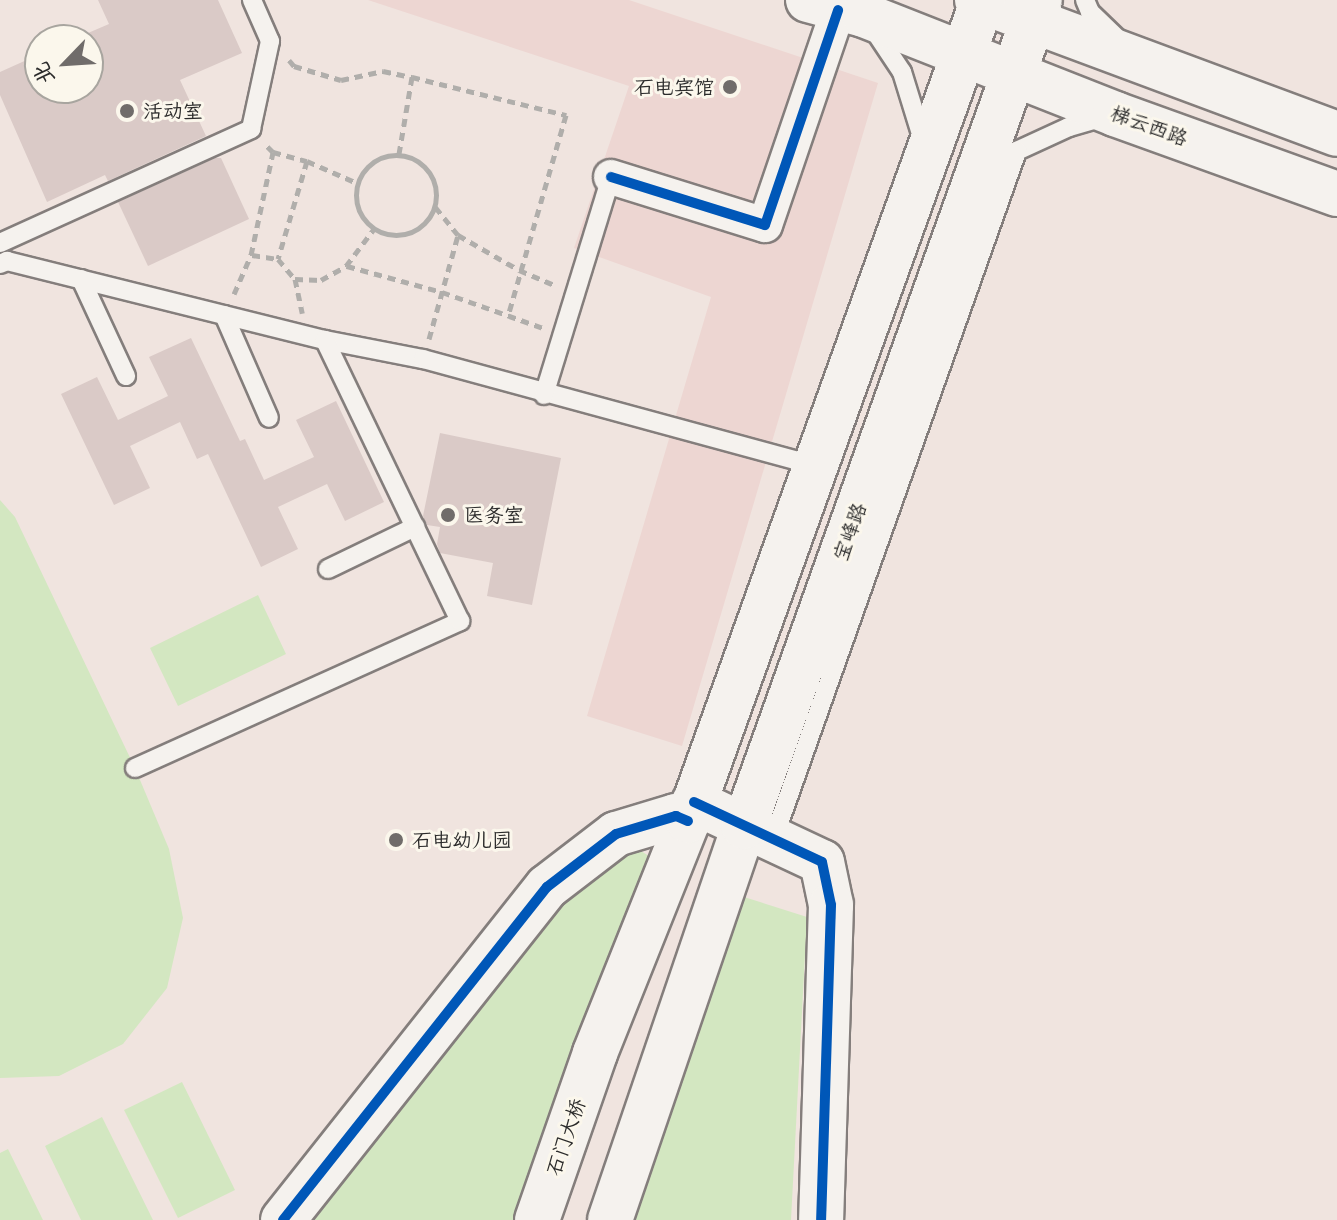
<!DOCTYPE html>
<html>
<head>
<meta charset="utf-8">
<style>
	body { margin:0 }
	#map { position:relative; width:1337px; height:1220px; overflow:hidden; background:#f0e4df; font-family:Pangolin,"LXGW WenKai TC",sans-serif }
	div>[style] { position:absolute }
	.built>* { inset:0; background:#edd6d2 }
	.green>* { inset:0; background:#d3e7c1 }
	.building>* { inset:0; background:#dacac7 }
	.path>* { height:5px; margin-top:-2.5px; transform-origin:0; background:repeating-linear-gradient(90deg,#b0aeab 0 8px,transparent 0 14px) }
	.path>.ring { margin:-2.5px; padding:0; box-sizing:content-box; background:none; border:5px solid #b0aeab; border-radius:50% }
	.roads { filter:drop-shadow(2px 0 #847e7c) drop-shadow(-2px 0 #847e7c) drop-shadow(0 2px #847e7c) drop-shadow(0 -2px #847e7c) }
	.lane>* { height:18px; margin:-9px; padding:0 9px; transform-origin:9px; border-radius:9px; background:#f5f2ee }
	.street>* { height:34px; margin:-17px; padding:0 17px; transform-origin:17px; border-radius:17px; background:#f5f2ee }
	.secondary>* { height:44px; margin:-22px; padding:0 22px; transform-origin:22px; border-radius:22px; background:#f5f2ee }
	.primary>* { height:44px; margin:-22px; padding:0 22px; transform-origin:22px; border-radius:22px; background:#f5f2ee }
	.cycleway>* { height:10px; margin:-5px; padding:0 5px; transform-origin:5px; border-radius:5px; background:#0057b8 }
	.dots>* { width:22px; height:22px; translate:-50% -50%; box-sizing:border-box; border:4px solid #fbf7ec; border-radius:50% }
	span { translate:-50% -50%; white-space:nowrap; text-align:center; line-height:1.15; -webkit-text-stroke:6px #fbf7ec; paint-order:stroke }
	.poi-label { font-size:20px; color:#2b2b2b }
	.right { translate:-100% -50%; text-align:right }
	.left { translate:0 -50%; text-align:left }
	.street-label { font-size:20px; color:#2b2b2b }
	.north { position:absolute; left:24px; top:24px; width:80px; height:80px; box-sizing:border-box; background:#fbf7ec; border:2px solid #a8a59f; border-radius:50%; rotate:245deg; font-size:22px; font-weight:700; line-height:32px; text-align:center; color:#2b2b2b }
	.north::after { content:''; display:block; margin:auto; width:28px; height:36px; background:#706c6a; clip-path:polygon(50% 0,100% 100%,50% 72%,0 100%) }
</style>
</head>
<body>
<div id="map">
	<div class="built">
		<div style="clip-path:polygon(368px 0,629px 0,878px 83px,682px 746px,587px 716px,711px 297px,574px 248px,629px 86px)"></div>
	</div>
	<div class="green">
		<div style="clip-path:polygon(0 500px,15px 517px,135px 768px,169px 849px,183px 918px,167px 988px,123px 1044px,59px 1076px,0 1078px)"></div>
		<div style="clip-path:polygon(258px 595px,286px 654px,178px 706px,150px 648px)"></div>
		<div style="clip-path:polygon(631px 845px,649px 856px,520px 1220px,311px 1220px,569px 889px)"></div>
		<div style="clip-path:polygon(744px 897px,807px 917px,791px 1220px,625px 1220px)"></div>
		<div style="clip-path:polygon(182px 1082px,235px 1190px,178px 1218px,124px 1110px)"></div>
		<div style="clip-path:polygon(102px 1117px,153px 1220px,81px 1220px,45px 1146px)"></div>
		<div style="clip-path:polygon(8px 1149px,43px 1220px,0 1220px,0 1153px)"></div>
	</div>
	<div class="building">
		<div style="clip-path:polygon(98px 0,218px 0,242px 53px,180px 80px,206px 136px,108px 181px,105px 175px,47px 202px,0 95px,0 72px,40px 54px,40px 88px,88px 88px,88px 33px,109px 24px)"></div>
		<div style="clip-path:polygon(215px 158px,221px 158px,249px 219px,148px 266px,118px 202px)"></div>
		<div style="clip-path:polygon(191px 338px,240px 441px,245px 439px,264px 480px,314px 457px,296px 420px,336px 401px,384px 502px,345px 521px,327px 484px,278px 507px,298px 549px,261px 567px,208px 454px,197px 459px,180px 422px,130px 446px,150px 488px,114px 505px,61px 394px,97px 377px,118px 420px,168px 396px,149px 357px)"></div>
		<div style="clip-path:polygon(440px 433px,561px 458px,532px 605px,487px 596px,493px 563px,440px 553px,437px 544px,440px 527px,427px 525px,423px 516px)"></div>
	</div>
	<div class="path">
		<div style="left:289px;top:60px;width:8px;rotate:50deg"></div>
		<div style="left:294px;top:66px;width:49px;rotate:16.6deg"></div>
		<div style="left:341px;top:80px;width:43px;rotate:-12.1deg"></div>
		<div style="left:383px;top:71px;width:30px;rotate:12deg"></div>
		<div style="left:412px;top:77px;width:78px;rotate:99.6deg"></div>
		<div style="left:412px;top:77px;width:159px;rotate:13.9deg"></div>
		<div style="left:566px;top:115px;width:209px;rotate:106.1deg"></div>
		<div style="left:273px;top:152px;width:35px;rotate:15deg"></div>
		<div style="left:307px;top:161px;width:55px;rotate:23.7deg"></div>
		<div class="ring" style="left:356px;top:155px;width:75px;height:75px"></div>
		<div style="left:307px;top:161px;width:102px;rotate:106.5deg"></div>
		<div style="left:278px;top:259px;width:26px;rotate:50deg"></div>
		<div style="left:295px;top:279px;width:26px;rotate:2deg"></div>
		<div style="left:321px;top:280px;width:29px;rotate:-29deg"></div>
		<div style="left:346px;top:266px;width:46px;rotate:-52.9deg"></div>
		<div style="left:458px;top:235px;width:70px;rotate:29.8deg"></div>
		<div style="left:519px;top:270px;width:38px;rotate:23deg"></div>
		<div style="left:252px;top:255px;width:26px;rotate:9deg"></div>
		<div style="left:347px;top:266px;width:98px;rotate:15.3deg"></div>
		<div style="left:442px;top:292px;width:107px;rotate:19.6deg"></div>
		<div style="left:295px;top:279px;width:35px;rotate:78deg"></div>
		<div style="left:234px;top:294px;width:43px;rotate:-66.4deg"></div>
		<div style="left:251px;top:255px;width:105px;rotate:-77.9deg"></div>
		<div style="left:273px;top:152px;width:11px;rotate:-135deg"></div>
		<div style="left:429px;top:339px;width:108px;rotate:-74.4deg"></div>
		<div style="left:458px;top:235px;width:36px;rotate:-129deg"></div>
	</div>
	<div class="roads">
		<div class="lane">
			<div style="left:1085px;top:0;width:13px;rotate:67deg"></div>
			<div style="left:1090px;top:12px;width:40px;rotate:44deg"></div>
			<div style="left:872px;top:27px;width:54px;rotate:56.3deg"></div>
			<div style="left:902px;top:72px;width:68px;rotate:72.9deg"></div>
			<div style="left:1008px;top:155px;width:67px;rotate:-24.7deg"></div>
			<div style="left:1069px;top:127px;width:35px;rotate:-16deg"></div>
			<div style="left:0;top:243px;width:276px;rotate:-24.4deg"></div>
			<div style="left:251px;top:129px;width:90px;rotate:-77.8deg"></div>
			<div style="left:270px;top:41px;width:45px;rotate:-113.7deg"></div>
			<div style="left:0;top:264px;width:8px;rotate:-23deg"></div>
			<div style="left:7px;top:261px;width:328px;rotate:14deg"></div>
			<div style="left:325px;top:340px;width:100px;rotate:11deg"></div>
			<div style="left:423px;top:359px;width:390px;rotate:15.2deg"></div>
			<div style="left:81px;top:279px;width:107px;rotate:65.1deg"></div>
			<div style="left:224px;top:315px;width:112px;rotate:66.4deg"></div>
			<div style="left:544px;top:395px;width:228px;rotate:-72.9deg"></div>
			<div style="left:328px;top:569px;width:97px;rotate:-25.8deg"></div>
			<div style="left:135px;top:768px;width:357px;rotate:-24.3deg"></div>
			<div style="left:460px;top:621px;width:312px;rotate:-115.7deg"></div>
			<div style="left:774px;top:837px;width:728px;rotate:-70.49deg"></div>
		</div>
		<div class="street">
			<div style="left:611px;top:177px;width:161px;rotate:17.3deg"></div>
			<div style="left:765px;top:225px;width:227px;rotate:-71.2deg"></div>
		</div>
		<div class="secondary">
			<div style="left:808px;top:0;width:58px;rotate:15deg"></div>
			<div style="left:864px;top:15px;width:270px;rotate:21.5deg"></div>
			<div style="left:1115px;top:114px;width:236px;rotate:19.8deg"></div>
			<div style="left:977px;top:0;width:384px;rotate:20.4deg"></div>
			<div style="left:694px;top:802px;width:141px;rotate:25.1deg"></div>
			<div style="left:822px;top:862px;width:44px;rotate:78.2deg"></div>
			<div style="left:831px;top:905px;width:315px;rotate:91.8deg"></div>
			<div style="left:283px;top:1220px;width:425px;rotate:-51.6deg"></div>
			<div style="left:547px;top:887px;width:87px;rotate:-37.5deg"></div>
			<div style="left:616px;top:834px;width:63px;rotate:-16.7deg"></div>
			<div style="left:676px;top:816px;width:13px;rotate:23deg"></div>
		</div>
		<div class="primary">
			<div style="left:537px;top:1220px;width:177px;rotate:-70.8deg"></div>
			<div style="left:595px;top:1053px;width:250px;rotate:-68.2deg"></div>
			<div style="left:688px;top:821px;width:872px;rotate:-70.24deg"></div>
			<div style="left:610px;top:1220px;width:415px;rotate:-71.2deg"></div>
			<div style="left:744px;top:827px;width:878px;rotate:-70.31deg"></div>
		</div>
	</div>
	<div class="cycleway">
		<div style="left:611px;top:177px;width:161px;rotate:17.3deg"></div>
		<div style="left:765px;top:225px;width:227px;rotate:-71.2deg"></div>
		<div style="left:694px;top:802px;width:141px;rotate:25.1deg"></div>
		<div style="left:822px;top:862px;width:44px;rotate:78.2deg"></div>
		<div style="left:831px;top:905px;width:315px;rotate:91.8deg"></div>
		<div style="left:283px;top:1220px;width:425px;rotate:-51.6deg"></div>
		<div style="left:547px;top:887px;width:87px;rotate:-37.5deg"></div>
		<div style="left:616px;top:834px;width:63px;rotate:-16.7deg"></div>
		<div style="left:676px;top:816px;width:13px;rotate:23deg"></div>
	</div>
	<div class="dots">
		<div style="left:730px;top:87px;background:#706c6a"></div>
		<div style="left:127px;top:111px;background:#706c6a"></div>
		<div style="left:448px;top:515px;background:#706c6a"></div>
		<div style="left:396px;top:840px;background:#706c6a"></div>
	</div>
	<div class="poi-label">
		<span class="right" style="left:714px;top:87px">石电宾馆</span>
		<span class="left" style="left:143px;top:111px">活动室</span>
		<span class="left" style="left:464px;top:515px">医务室</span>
		<span class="left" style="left:412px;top:840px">石电幼儿园</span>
	</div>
	<div class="street-label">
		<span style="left:1149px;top:126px;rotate:20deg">梯云西路</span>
		<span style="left:850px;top:532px;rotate:-70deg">宝峰路</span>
		<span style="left:566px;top:1137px;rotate:-71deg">石门大桥</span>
	</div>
	<div class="north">北</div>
</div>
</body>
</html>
